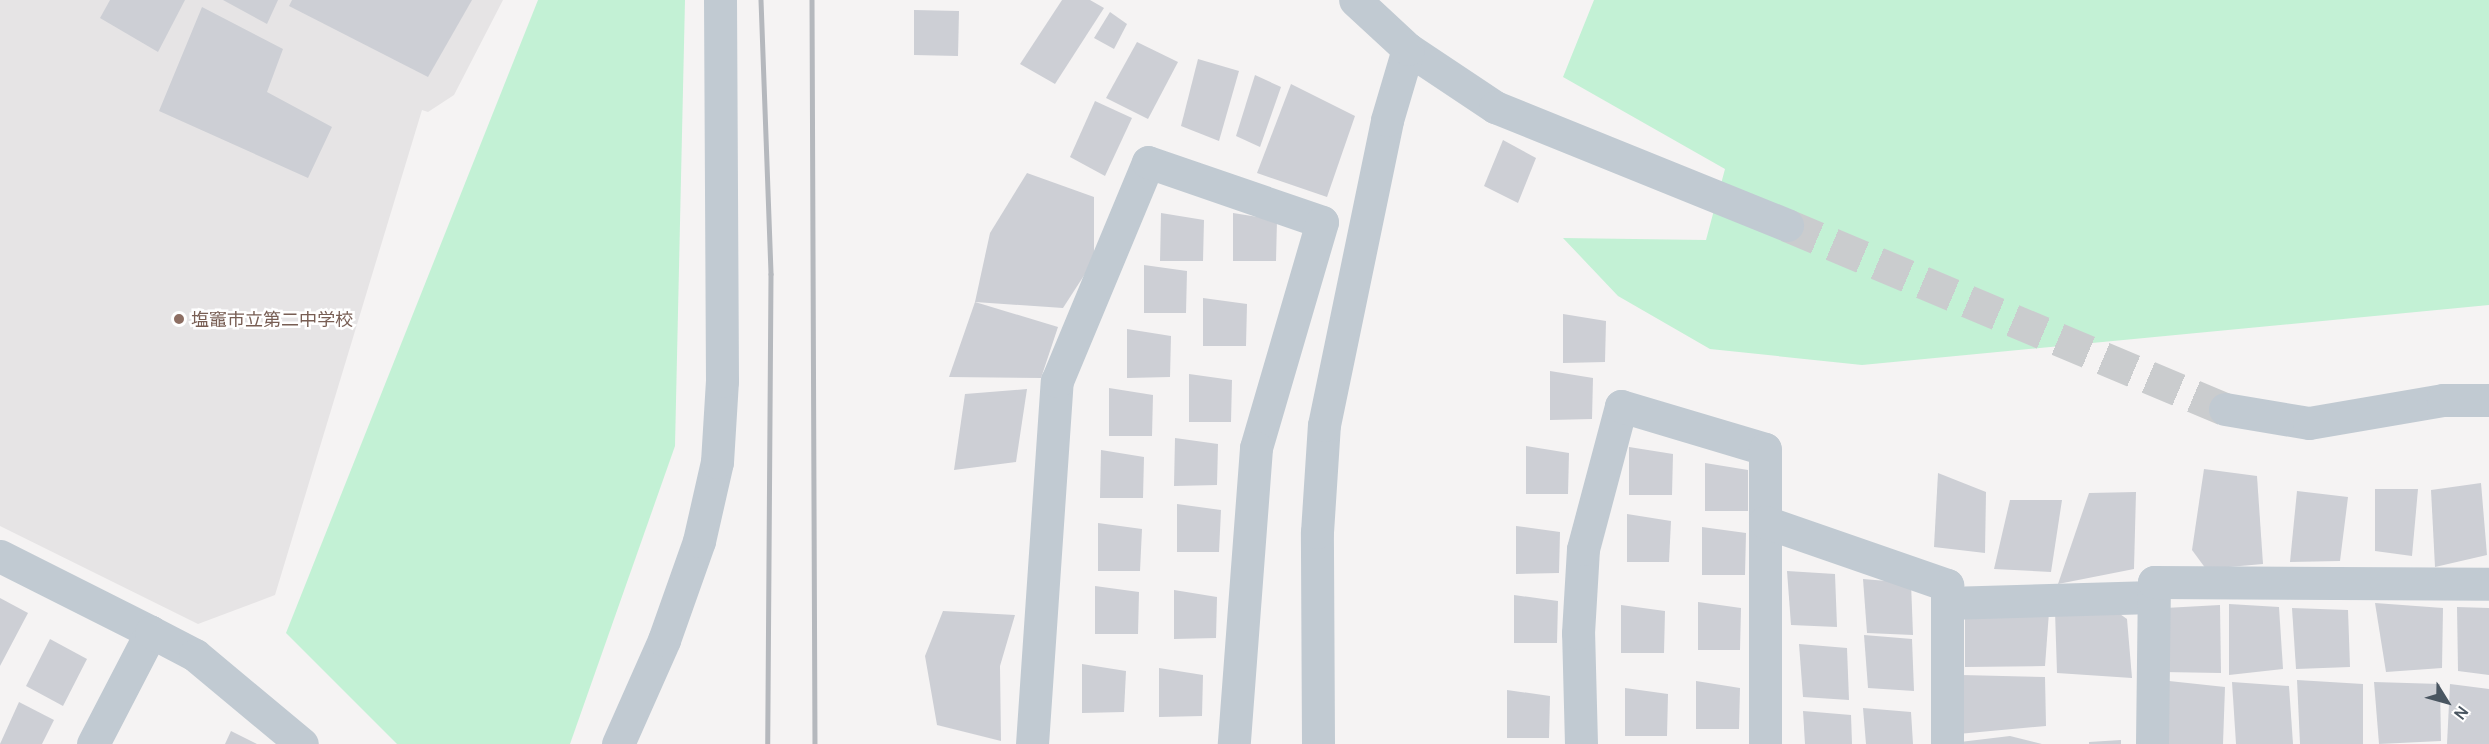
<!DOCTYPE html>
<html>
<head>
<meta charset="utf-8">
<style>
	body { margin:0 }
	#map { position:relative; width:2489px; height:744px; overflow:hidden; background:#f5f3f3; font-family:Manrope,"Noto Sans JP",sans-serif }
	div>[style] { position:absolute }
	.education>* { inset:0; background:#e6e4e5 }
	.green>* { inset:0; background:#c3f1d5 }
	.building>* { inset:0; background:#cdcfd5 }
	.minor-tunnel>* { height:33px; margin-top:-16.5px; transform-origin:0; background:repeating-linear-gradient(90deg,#caccce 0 33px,transparent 0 49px) }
	.minor>* { height:33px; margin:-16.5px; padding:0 16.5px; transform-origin:16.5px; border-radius:16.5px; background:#c1cad2 }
	.rail>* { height:4.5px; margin:-2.25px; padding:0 2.25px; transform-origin:2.25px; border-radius:2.25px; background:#b5b8bd }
	.dots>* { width:16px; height:16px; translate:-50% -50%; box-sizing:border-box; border:3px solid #fff; border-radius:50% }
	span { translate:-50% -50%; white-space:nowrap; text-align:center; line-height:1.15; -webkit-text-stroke:5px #fff; paint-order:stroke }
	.education-label { font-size:18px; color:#785e54 }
	.left { translate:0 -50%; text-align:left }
	.north { position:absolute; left:2417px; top:672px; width:60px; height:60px; -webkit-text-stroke:4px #fff; paint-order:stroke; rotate:127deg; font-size:16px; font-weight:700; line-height:24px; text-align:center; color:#4a5661 }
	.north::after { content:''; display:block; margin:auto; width:21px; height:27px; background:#4a5661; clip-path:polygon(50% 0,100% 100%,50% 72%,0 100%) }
</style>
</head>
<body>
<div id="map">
	<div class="education">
		<div style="clip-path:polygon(0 0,503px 0,454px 95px,428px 112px,422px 110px,275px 595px,198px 624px,0 526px)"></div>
	</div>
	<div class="green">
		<div style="clip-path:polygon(538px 0,685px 0,675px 446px,570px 744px,397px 744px,286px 633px)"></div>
		<div style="clip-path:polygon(1594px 0,2489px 0,2489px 305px,1862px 365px,1710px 349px,1618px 296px,1563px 238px,1706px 240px,1725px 169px,1563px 77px)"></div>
	</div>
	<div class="building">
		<div style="clip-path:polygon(110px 0,185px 0,158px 52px,100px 18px)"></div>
		<div style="clip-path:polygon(223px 0,278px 0,267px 24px)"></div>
		<div style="clip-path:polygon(292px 0,472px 0,428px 77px,289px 6px)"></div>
		<div style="clip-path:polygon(1062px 0,1090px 0,1104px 8px,1055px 84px,1020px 64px)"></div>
		<div style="clip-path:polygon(202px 7px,283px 49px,267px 92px,332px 127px,308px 178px,159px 111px)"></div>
		<div style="clip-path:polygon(914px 10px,959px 11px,958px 56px,914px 55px)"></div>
		<div style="clip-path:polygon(1110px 12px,1127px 24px,1114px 49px,1094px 38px)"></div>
		<div style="clip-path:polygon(1137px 42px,1178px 62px,1148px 119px,1106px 98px)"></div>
		<div style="clip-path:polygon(1198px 59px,1239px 71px,1219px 141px,1181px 126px)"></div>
		<div style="clip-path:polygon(1255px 75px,1281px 87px,1260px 147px,1236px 136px)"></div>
		<div style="clip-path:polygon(1291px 84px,1355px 116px,1327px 197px,1257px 173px)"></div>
		<div style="clip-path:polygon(1095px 101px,1132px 118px,1105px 176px,1070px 157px)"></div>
		<div style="clip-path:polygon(1503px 140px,1536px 158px,1518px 203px,1484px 186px)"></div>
		<div style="clip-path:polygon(1027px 173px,1094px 197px,1094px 260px,1063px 308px,975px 302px,990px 233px)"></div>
		<div style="clip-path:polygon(1161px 213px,1204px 220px,1203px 261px,1160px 261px)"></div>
		<div style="clip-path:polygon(1233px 213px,1277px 220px,1276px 261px,1233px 261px)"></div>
		<div style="clip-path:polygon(1144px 265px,1187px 271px,1186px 313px,1144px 313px)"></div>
		<div style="clip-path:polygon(1203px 298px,1247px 304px,1246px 346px,1203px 346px)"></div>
		<div style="clip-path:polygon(975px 302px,1058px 327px,1041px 378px,949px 377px)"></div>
		<div style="clip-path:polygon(1563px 314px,1606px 321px,1605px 362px,1563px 363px)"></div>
		<div style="clip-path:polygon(1127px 329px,1171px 336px,1170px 377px,1127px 378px)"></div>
		<div style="clip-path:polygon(1550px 371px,1593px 378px,1592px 419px,1550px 420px)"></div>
		<div style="clip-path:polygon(1189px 374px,1232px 380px,1231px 422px,1189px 422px)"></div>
		<div style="clip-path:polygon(1109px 388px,1153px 395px,1152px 436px,1109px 436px)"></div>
		<div style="clip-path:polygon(1027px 389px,1016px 462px,954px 470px,965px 394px)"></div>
		<div style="clip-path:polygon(1175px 438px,1218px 444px,1217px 485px,1174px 486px)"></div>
		<div style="clip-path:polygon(1526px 446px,1569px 453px,1568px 494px,1526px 494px)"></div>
		<div style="clip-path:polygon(1629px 447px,1673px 454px,1672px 495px,1629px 495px)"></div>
		<div style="clip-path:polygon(1101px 450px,1144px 457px,1143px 498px,1100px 498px)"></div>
		<div style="clip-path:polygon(1705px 463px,1748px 470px,1748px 511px,1705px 511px)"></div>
		<div style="clip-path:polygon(2204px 469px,2257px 476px,2263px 564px,2206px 569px,2192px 550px)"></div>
		<div style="clip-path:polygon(1938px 473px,1986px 492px,1985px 553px,1934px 547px)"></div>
		<div style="clip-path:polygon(2481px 483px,2487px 555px,2435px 567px,2431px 490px)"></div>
		<div style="clip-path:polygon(2375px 489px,2418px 489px,2412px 556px,2375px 551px)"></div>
		<div style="clip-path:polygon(2297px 491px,2348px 497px,2340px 561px,2290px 562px)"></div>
		<div style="clip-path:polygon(2136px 492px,2134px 569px,2058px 584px,2089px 493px)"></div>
		<div style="clip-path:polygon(2010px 500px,2062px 500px,2051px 572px,1994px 569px)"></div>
		<div style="clip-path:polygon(1177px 504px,1221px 510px,1219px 552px,1177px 552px)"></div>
		<div style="clip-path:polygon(1627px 514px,1671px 521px,1669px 562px,1627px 562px)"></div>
		<div style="clip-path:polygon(1098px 523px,1142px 529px,1140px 571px,1098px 571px)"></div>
		<div style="clip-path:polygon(1516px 526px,1560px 532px,1559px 573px,1516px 574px)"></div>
		<div style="clip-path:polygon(1702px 527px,1746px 533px,1745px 575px,1702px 575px)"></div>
		<div style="clip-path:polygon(1787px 571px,1835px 574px,1837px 627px,1791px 625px)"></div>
		<div style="clip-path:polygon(1863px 579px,1911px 583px,1913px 635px,1867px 633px)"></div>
		<div style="clip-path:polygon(1095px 586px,1139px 592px,1138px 634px,1095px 634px)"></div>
		<div style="clip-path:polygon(1174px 590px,1217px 597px,1216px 638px,1174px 639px)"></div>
		<div style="clip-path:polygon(1514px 595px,1558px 601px,1557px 643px,1514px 643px)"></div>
		<div style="clip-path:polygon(0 598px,28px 613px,0 666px)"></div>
		<div style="clip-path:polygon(1698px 602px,1741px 608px,1740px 650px,1698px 650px)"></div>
		<div style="clip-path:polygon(2375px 603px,2443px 608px,2442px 668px,2386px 672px)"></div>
		<div style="clip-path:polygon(2229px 604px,2279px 607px,2283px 669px,2229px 675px)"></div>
		<div style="clip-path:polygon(1621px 605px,1665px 611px,1664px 653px,1621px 653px)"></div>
		<div style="clip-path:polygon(2220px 605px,2221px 673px,2163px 672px,2165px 608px)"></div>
		<div style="clip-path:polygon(2110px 607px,2127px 619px,2132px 678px,2057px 673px,2055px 611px)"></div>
		<div style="clip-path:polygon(2457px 607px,2489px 608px,2489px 675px,2458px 671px)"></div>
		<div style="clip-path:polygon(2292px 608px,2348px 610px,2350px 667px,2296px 669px)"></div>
		<div style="clip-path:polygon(943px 611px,1015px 615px,1000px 666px,1001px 741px,937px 725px,925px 656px)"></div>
		<div style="clip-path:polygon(2049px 612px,2045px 666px,1965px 667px,1965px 613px)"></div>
		<div style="clip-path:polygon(1864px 635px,1912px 639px,1914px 691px,1868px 688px)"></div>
		<div style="clip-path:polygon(50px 639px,87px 659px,63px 706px,26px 686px)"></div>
		<div style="clip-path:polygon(1799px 644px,1847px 648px,1849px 700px,1803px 697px)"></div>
		<div style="clip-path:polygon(1082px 664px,1126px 671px,1124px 712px,1082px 713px)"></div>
		<div style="clip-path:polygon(1159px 668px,1203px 675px,1202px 716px,1159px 717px)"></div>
		<div style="clip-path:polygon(1961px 675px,2045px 677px,2046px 726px,1958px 734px)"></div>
		<div style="clip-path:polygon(2297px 680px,2363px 684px,2363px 744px,2300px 744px)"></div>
		<div style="clip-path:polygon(1696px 681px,1740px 688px,1739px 729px,1696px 729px)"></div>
		<div style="clip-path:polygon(2169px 681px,2225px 687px,2223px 744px,2165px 744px)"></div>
		<div style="clip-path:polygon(2232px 682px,2289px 686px,2293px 744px,2236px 744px)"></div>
		<div style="clip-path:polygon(2374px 682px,2440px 684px,2441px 741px,2379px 744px)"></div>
		<div style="clip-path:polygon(2450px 684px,2489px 689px,2489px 744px,2447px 744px)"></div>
		<div style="clip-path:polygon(1625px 688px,1668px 694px,1667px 736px,1625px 736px)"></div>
		<div style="clip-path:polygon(1507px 690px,1550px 696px,1549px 738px,1507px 738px)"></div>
		<div style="clip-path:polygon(19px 702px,54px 720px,42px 744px,0 744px)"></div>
		<div style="clip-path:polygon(1863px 708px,1911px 712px,1913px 744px,1866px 744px)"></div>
		<div style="clip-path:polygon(1803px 711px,1851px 715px,1852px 744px,1805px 744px)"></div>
		<div style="clip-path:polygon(231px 731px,257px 744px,225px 744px)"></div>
		<div style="clip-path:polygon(2010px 736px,2042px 744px,1960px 744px,1960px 742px)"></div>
		<div style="clip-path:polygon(2121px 740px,2121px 744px,2089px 744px,2089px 742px)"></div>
	</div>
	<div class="minor-tunnel">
		<div style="left:1787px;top:225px;width:475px;rotate:22.8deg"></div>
	</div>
	<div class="minor">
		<div style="left:1408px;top:49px;width:105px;rotate:33.7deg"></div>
		<div style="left:1495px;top:107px;width:315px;rotate:22deg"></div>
		<div style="left:2225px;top:409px;width:85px;rotate:9.5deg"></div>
		<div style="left:2309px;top:423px;width:136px;rotate:-9.7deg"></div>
		<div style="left:2443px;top:400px;width:46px"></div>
		<div style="left:0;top:556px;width:169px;rotate:26.7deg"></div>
		<div style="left:151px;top:632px;width:126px;rotate:117.4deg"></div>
		<div style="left:1947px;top:603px;width:206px;rotate:-1.7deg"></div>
		<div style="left:151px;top:632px;width:50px;rotate:27.6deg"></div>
		<div style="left:195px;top:655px;width:139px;rotate:39.8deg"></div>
		<div style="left:618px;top:744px;width:114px;rotate:-66.1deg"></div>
		<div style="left:664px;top:640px;width:105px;rotate:-70.5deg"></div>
		<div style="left:699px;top:541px;width:81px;rotate:-77.2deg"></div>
		<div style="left:717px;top:462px;width:81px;rotate:-86.5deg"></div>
		<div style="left:722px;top:381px;width:381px;rotate:-90.3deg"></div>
		<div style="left:1032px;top:744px;width:364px;rotate:-86.1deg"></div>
		<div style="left:1057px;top:381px;width:237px;rotate:-67.4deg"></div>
		<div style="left:1148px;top:162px;width:184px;rotate:19deg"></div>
		<div style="left:1322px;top:222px;width:235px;rotate:106.3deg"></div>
		<div style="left:1256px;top:448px;width:297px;rotate:94.3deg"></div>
		<div style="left:1318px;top:744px;width:212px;rotate:-90.3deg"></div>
		<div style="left:1317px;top:532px;width:107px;rotate:-86.3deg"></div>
		<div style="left:1324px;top:425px;width:311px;rotate:-78.3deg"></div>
		<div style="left:1387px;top:120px;width:74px;rotate:-73.5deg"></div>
		<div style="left:1408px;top:49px;width:72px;rotate:-137.2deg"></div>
		<div style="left:1581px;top:744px;width:111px;rotate:-91.5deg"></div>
		<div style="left:1578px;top:633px;width:84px;rotate:-86.6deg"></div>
		<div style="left:1583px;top:549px;width:148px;rotate:-75.1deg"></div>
		<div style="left:1621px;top:406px;width:150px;rotate:16.6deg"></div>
		<div style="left:1765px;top:449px;width:73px;rotate:90deg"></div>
		<div style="left:1765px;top:744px;width:222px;rotate:-90deg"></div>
		<div style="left:1765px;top:522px;width:193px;rotate:19.1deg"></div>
		<div style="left:1947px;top:585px;width:159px;rotate:90deg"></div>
		<div style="left:2152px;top:744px;width:162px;rotate:-89.3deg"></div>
		<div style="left:2154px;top:582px;width:335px;rotate:0.3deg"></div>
	</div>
	<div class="rail">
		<div style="left:761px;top:0;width:274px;rotate:87.9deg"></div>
		<div style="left:771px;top:274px;width:470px;rotate:90.4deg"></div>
		<div style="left:812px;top:0;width:744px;rotate:89.77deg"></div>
	</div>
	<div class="dots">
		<div style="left:179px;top:319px;background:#8d6e63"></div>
	</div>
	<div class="education-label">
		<span class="left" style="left:191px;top:319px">塩竈市立第二中学校</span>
	</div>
	<div class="north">N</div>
</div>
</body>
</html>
